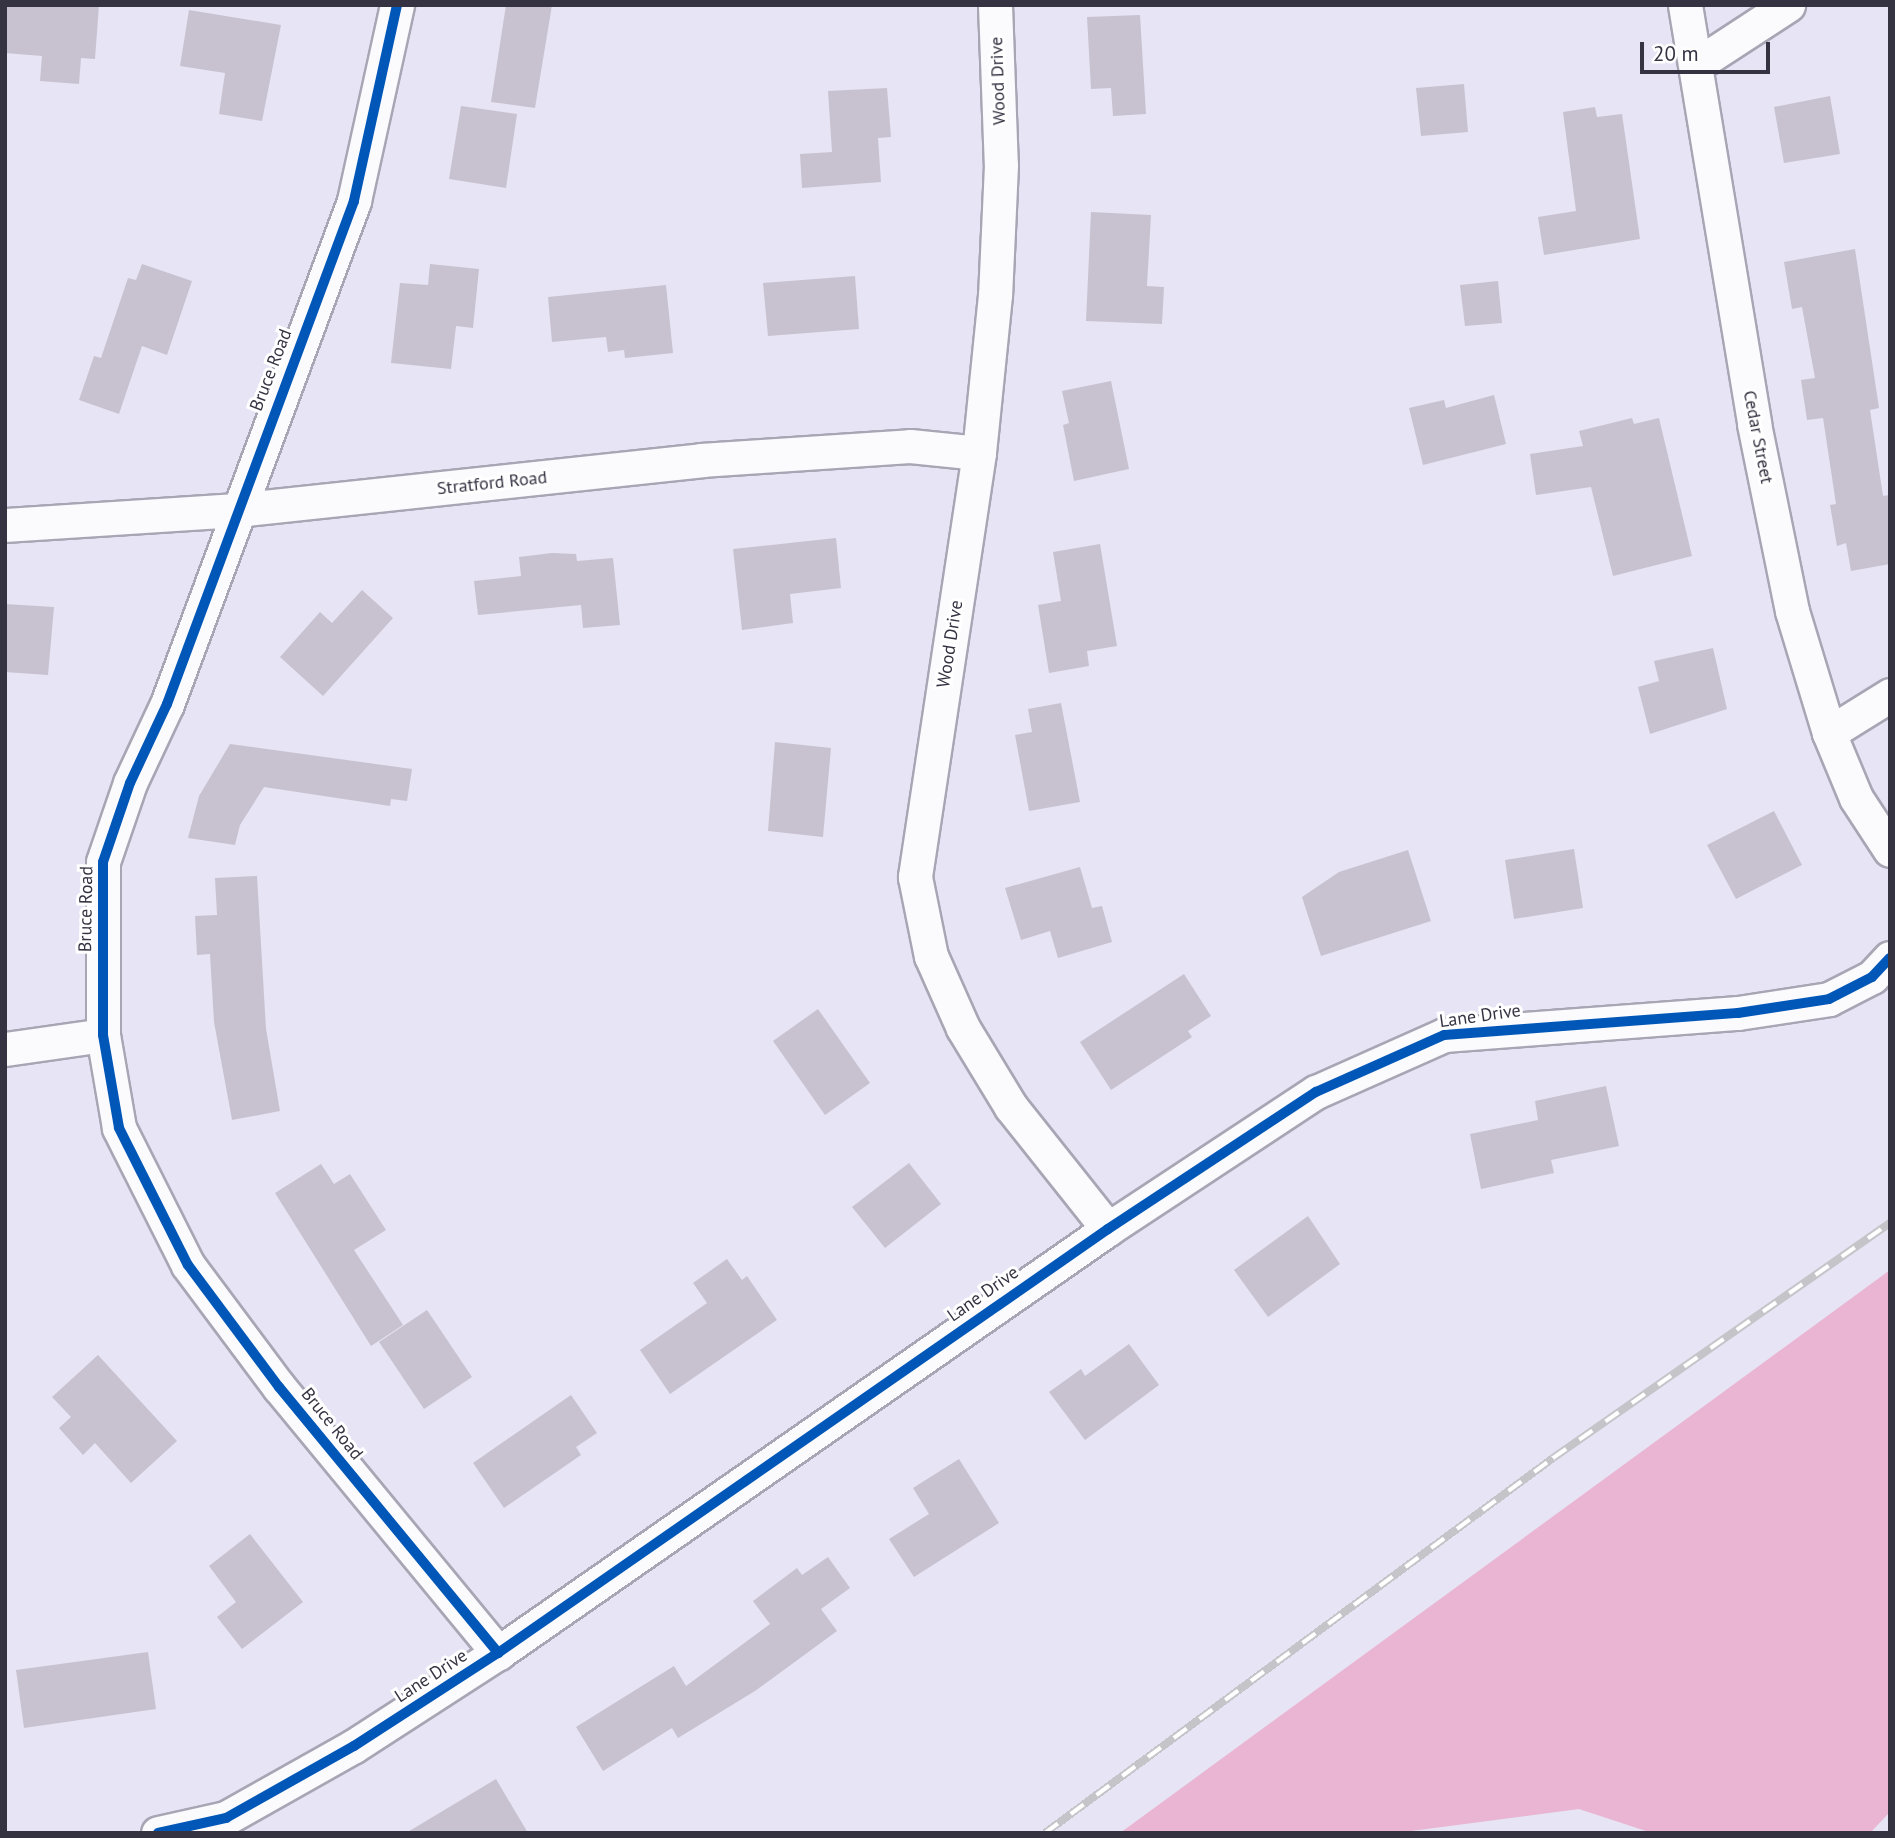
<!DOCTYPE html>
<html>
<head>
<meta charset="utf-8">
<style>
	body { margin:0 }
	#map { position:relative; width:1895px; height:1838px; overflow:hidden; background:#e7e4f5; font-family:"PT Sans",sans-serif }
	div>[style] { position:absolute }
	.green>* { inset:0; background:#e9b5d2 }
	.building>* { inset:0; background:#c8c2d0 }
	.roads { filter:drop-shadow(2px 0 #a8a5b4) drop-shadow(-2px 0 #a8a5b4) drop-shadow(0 2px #a8a5b4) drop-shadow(0 -2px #a8a5b4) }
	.minor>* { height:33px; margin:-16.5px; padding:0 16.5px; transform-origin:16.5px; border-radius:16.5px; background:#fbfbfe }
	.rail>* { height:8px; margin-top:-4px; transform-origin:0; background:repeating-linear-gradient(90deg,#fff 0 16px,#c5c4c9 0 32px); box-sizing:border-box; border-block:2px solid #c5c4c9 }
	.cycleway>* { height:10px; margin:-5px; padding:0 5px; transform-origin:5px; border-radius:5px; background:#0057b8 }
	span { translate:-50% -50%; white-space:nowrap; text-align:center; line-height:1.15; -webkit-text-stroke:6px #fff; paint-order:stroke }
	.street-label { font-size:18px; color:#353342 }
	.frame { position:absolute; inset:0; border:7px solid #353342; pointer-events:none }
	.scale { position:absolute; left:1640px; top:42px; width:130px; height:32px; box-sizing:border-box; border:4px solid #353342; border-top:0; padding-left:9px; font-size:21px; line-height:24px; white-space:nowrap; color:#353342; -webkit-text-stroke:5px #fff; paint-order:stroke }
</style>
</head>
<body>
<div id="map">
	<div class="green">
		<div style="clip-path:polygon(1890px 1270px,1890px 1812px,1870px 1833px,1652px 1833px,1579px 1809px,1396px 1833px,1120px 1833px)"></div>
	</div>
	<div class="building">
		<div style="clip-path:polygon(5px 5px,99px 5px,95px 59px,81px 58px,79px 84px,40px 81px,42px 56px,5px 53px)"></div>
		<div style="clip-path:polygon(506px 5px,552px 5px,535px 108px,491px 102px)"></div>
		<div style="clip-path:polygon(189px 10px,281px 25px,262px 121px,219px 114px,225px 73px,180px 66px)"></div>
		<div style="clip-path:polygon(1140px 15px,1146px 114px,1113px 116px,1111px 88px,1091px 89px,1087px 17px)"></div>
		<div style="clip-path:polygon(1464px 84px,1468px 132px,1421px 136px,1416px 88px)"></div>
		<div style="clip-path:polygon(887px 88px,891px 137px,878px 138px,881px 182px,802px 188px,800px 154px,832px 152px,828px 91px)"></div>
		<div style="clip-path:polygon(1830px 96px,1840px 154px,1784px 163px,1774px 107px)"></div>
		<div style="clip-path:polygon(461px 106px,517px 114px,506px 188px,449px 179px)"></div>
		<div style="clip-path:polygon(1595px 107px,1597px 117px,1622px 114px,1640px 239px,1544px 255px,1538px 217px,1576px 211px,1563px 112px)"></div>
		<div style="clip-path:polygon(1091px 212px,1151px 215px,1147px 286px,1164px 287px,1162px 324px,1086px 321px)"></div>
		<div style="clip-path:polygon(1855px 249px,1879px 408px,1870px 410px,1883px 496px,1890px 495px,1890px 564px,1851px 571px,1846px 543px,1837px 546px,1830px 505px,1836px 504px,1823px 418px,1807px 420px,1801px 380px,1815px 378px,1802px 307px,1792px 309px,1784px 262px)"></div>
		<div style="clip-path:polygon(142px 264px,192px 281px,167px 355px,142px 346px,119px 414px,79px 400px,94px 356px,101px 358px,128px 278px,136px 280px)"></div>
		<div style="clip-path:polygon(430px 264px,479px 269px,473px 328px,456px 326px,451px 369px,391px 363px,400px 283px,428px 285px)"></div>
		<div style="clip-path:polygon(855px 276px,859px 329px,768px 336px,763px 283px)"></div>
		<div style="clip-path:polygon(1498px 281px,1502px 323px,1465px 326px,1460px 285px)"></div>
		<div style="clip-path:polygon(666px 285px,673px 353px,625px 358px,624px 350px,608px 352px,606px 337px,552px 342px,548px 297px)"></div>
		<div style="clip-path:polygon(1111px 381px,1129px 469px,1074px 481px,1063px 425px,1069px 423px,1062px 391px)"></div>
		<div style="clip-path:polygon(1494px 395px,1506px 444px,1423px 465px,1409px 408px,1444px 400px,1446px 408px)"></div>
		<div style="clip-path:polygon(1632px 418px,1634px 424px,1659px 418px,1692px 556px,1613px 576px,1591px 487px,1536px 495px,1530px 454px,1583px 446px,1579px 431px)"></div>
		<div style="clip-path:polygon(836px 538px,841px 588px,790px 594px,793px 623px,742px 630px,733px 549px)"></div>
		<div style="clip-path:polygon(1100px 544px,1117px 646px,1087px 651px,1089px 666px,1049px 673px,1038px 605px,1061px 601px,1053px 552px)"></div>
		<div style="clip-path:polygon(552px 553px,576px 554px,577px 561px,613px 558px,620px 625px,583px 628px,581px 605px,478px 615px,474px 581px,521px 576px,519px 557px)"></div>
		<div style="clip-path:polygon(362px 590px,393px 618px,323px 696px,280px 657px,320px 612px,332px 623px)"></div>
		<div style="clip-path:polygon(5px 604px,54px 607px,48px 675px,5px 672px)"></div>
		<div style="clip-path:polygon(1713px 648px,1727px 709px,1650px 734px,1638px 687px,1659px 681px,1654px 661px)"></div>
		<div style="clip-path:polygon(1061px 703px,1080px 802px,1029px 811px,1015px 735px,1032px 732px,1028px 709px)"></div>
		<div style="clip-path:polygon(775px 742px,831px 748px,823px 837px,768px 831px)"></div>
		<div style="clip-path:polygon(230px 744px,412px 769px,407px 801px,391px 799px,390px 806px,264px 787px,240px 825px,235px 845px,188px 838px,199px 796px)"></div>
		<div style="clip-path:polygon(1774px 811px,1802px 865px,1736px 899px,1707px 845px)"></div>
		<div style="clip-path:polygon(1574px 849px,1583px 908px,1514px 919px,1505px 860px)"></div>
		<div style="clip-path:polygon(1408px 850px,1431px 921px,1321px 956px,1302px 897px,1339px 872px)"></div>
		<div style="clip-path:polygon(1080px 867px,1092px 908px,1102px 906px,1112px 942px,1058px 958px,1050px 931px,1021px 940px,1005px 888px)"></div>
		<div style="clip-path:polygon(257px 876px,266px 1029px,280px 1111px,232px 1120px,214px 1022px,210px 954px,197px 955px,195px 916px,217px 915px,215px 878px)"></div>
		<div style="clip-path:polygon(1184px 974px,1211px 1016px,1188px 1031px,1192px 1037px,1111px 1090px,1080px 1042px)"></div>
		<div style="clip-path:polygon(818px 1009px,870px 1083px,825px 1115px,773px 1041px)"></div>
		<div style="clip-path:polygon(1606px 1086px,1619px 1146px,1551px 1160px,1554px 1173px,1481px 1189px,1470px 1134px,1538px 1120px,1535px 1101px)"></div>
		<div style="clip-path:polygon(909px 1163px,941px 1204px,885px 1248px,852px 1207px)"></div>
		<div style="clip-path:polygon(321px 1164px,334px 1184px,350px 1174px,386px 1230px,354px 1250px,403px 1325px,371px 1346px,275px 1193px)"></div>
		<div style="clip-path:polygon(1308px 1216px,1340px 1264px,1268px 1317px,1234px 1270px)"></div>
		<div style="clip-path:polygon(727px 1259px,742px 1280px,747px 1276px,777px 1320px,670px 1394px,640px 1350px,707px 1303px,693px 1283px)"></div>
		<div style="clip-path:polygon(427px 1310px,472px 1377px,424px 1409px,379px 1342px)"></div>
		<div style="clip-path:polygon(1129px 1344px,1159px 1385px,1085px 1440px,1049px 1392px,1081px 1369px,1085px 1376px)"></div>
		<div style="clip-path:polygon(98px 1355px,177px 1441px,131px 1483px,95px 1443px,83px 1455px,59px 1428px,71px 1417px,52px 1397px)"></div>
		<div style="clip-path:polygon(571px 1395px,597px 1433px,576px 1447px,581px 1455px,504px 1508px,473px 1463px)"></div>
		<div style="clip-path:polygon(959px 1459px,999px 1523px,914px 1577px,889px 1539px,929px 1514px,913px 1488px)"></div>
		<div style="clip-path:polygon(250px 1534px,303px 1602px,242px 1649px,217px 1617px,236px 1602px,209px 1566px)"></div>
		<div style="clip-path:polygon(828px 1557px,850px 1588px,821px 1609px,837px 1631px,755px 1691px,678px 1738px,672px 1728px,603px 1771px,576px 1727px,674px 1666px,686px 1686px,770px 1624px,753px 1601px,797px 1568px,802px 1575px)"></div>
		<div style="clip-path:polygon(148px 1652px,156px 1709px,24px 1728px,16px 1670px)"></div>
		<div style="clip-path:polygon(496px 1779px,528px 1833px,406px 1833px)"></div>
	</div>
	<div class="roads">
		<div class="minor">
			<div style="left:397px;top:5px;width:201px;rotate:102.4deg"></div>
			<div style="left:354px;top:201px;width:537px;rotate:110.39deg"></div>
			<div style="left:167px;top:704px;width:87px;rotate:115.1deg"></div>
			<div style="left:130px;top:783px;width:83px;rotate:108.9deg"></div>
			<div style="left:103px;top:862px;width:173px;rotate:90deg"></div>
			<div style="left:103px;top:1035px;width:94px;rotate:80.2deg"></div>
			<div style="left:119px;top:1128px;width:153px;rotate:63.3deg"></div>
			<div style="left:188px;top:1265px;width:152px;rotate:53.3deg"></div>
			<div style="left:279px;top:1387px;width:345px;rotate:50.5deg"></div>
			<div style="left:995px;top:5px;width:160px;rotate:87.9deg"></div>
			<div style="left:1001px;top:165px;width:130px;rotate:92.6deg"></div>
			<div style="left:995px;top:295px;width:159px;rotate:95.8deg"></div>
			<div style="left:979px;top:453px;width:429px;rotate:98.6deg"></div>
			<div style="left:915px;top:877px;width:81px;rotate:78.6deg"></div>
			<div style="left:931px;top:956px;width:79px;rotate:66deg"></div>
			<div style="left:963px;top:1028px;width:92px;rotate:58.7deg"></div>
			<div style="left:1011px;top:1107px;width:156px;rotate:51.5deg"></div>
			<div style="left:1685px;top:5px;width:425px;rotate:80.6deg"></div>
			<div style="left:1754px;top:424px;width:191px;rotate:78.5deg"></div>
			<div style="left:1792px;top:611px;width:127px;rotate:73.1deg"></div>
			<div style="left:1829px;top:733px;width:70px;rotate:67.4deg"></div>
			<div style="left:1856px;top:798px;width:62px;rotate:56.8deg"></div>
			<div style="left:1696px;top:65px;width:110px;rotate:-33.1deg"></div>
			<div style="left:5px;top:525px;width:231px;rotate:-3.7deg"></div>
			<div style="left:236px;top:510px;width:468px;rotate:-6.1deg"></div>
			<div style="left:701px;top:460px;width:209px;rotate:-3.8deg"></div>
			<div style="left:910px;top:446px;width:69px;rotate:5.8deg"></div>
			<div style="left:1829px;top:733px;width:72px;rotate:-31.9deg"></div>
			<div style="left:5px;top:1049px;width:99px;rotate:-8.1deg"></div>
			<div style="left:158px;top:1833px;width:70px;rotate:-12.4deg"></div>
			<div style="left:226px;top:1818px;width:147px;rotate:-29.4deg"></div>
			<div style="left:354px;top:1746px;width:171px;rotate:-32.9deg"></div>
			<div style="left:498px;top:1653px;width:743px;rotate:-34.8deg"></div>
			<div style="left:1108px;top:1229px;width:249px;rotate:-33.4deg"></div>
			<div style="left:1316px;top:1092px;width:140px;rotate:-24deg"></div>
			<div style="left:1444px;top:1035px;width:295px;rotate:-4.3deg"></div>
			<div style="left:1738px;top:1013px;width:92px;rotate:-8.7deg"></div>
			<div style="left:1829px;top:999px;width:48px;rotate:-27.1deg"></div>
			<div style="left:1872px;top:977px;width:26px;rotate:-47deg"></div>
		</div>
	</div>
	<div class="rail">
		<div style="left:1045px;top:1833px;width:631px;rotate:-36.43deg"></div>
		<div style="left:1553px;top:1458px;width:411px;rotate:-34.9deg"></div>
	</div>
	<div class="cycleway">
		<div style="left:397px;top:5px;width:201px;rotate:102.4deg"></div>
		<div style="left:354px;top:201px;width:537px;rotate:110.39deg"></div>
		<div style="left:167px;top:704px;width:87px;rotate:115.1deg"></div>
		<div style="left:130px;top:783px;width:83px;rotate:108.9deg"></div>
		<div style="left:103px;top:862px;width:173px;rotate:90deg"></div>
		<div style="left:103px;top:1035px;width:94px;rotate:80.2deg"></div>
		<div style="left:119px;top:1128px;width:153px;rotate:63.3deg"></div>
		<div style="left:188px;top:1265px;width:152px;rotate:53.3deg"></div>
		<div style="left:279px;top:1387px;width:345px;rotate:50.5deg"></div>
		<div style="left:158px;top:1833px;width:70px;rotate:-12.4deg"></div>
		<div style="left:226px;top:1818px;width:147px;rotate:-29.4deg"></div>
		<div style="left:354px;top:1746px;width:171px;rotate:-32.9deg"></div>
		<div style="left:498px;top:1653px;width:743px;rotate:-34.8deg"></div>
		<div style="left:1108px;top:1229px;width:249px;rotate:-33.4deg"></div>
		<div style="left:1316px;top:1092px;width:140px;rotate:-24deg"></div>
		<div style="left:1444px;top:1035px;width:295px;rotate:-4.3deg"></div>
		<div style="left:1738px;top:1013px;width:92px;rotate:-8.7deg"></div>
		<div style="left:1829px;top:999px;width:48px;rotate:-27.1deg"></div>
		<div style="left:1872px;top:977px;width:26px;rotate:-47deg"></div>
	</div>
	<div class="street-label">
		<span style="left:998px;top:81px;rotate:-92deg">Wood Drive</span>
		<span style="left:271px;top:370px;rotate:-69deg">Bruce Road</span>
		<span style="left:1758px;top:437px;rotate:79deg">Cedar Street</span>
		<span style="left:492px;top:483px;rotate:-6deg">Stratford Road</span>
		<span style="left:950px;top:644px;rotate:-81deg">Wood Drive</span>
		<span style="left:86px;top:909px;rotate:-89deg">Bruce Road</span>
		<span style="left:1480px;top:1016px;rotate:-8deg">Lane Drive</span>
		<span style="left:983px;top:1294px;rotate:-35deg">Lane Drive</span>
		<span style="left:332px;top:1424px;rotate:51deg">Bruce Road</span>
		<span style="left:431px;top:1676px;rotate:-33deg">Lane Drive</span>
	</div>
	<div class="frame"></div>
	<div class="scale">20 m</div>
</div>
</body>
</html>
